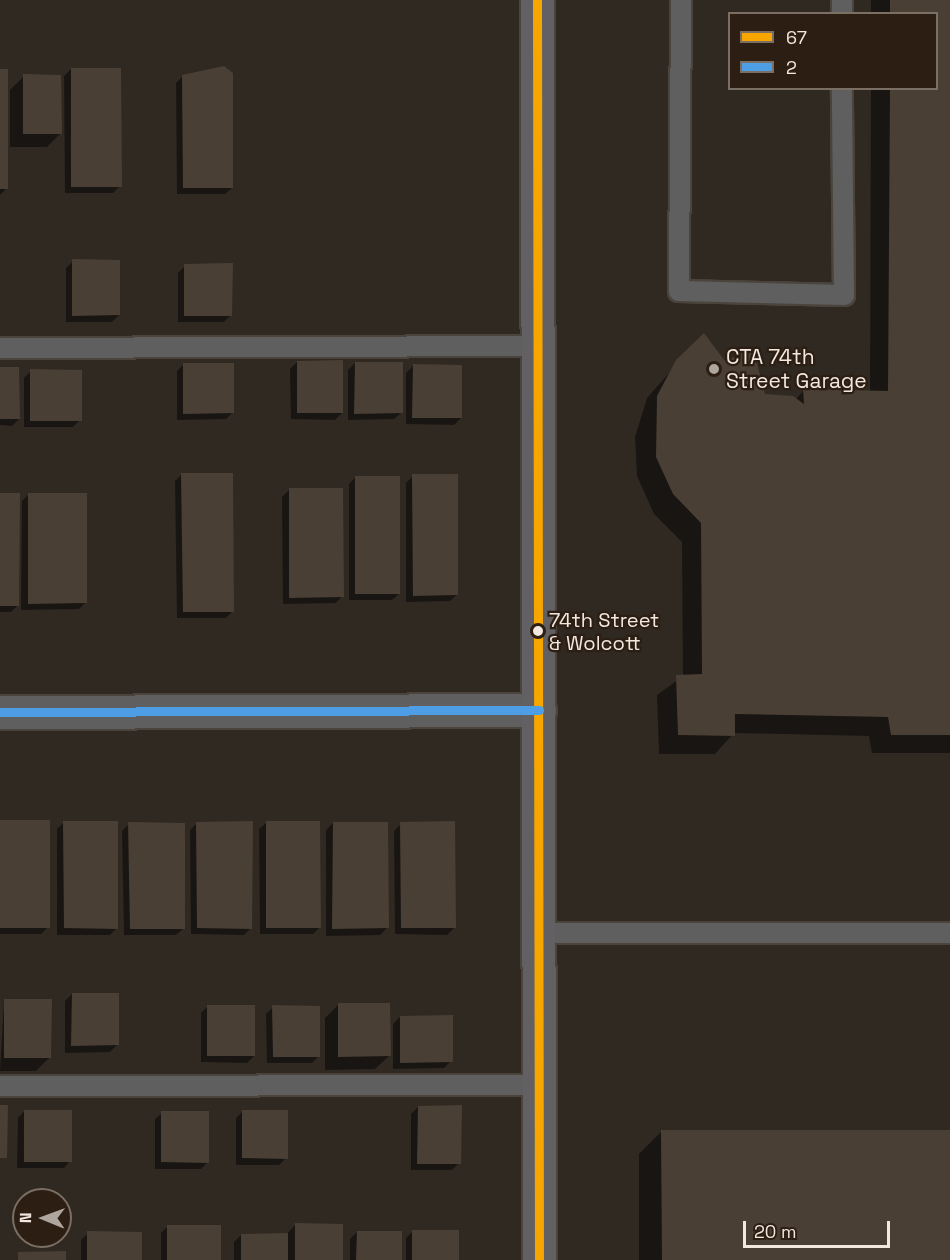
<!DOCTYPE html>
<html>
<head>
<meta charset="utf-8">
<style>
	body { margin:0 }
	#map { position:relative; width:950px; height:1260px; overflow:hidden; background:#302922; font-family:"Space Grotesk",sans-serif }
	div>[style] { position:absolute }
	.shadow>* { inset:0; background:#0007 }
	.building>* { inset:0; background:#493f35 }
	.roads { filter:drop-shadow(2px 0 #4a443d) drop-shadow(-2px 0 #4a443d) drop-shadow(0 2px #4a443d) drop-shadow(0 -2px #4a443d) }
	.lane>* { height:20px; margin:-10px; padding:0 10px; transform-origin:10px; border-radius:10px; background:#605f60 }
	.street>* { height:33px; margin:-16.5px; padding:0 16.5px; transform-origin:16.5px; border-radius:16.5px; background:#605f60 }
	.secondary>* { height:33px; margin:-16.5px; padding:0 16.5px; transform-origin:16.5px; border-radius:16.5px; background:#626062 }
	.bus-1>* { height:9px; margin:-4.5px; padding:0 4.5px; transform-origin:4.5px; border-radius:4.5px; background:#f7a600 }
	.bus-2>* { height:9px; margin:-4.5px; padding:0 4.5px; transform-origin:4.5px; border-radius:4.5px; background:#4d9ee5 }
	.dots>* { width:16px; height:16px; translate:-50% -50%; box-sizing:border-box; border:3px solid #2c1e12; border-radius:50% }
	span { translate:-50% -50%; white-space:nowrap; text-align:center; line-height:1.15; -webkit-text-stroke:4.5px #2c1e12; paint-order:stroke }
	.bus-label { font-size:20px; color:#f2e8e0 }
	.left { translate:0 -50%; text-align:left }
	.poi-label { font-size:21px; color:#f2e8e0 }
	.legend { position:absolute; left:728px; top:12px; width:210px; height:78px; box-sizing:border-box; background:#2c1e12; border:2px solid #7b6f64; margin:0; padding:8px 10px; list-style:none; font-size:18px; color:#f2e8e0 }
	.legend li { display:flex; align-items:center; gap:12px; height:30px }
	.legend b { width:30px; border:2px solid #7b6f64 }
	.north { position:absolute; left:12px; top:1188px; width:60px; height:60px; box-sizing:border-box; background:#2c1e12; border:2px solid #7b6f64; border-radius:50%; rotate:271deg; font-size:16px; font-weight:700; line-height:24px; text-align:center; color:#f2e8e0 }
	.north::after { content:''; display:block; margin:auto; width:21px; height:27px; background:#aea59e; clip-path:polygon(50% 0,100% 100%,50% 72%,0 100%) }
	.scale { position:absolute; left:743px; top:1221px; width:147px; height:27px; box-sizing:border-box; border:3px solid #f2e8e0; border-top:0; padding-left:8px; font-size:18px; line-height:21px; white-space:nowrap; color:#f2e8e0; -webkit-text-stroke:4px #2c1e12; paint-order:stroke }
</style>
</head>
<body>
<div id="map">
	<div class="shadow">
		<div style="clip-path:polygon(871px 0,950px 0,950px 753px,872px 753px,869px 736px,734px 733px,715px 754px,659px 754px,657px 695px,683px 676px,682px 542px,654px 514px,637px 476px,635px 437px,647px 398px,685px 355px,725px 363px,764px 396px,795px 400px,804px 390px,870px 392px,871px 88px,936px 88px,936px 14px,871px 14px)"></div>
		<div style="clip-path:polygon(71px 69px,120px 186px,113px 193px,65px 193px,64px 76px)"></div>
		<div style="clip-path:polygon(0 71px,6px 189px,0 195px)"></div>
		<div style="clip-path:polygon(24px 76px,61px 133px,47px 147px,10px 147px,10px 90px)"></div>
		<div style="clip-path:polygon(183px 76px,232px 188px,225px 194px,177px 194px,176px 83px)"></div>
		<div style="clip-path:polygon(73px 261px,119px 315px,112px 322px,66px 322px,66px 268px)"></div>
		<div style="clip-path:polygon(185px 266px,231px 315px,224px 322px,178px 322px,178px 273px)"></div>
		<div style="clip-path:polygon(297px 362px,342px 413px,335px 420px,291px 419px,290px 369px)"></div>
		<div style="clip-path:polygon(355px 363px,401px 413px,394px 419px,348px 420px,348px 370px)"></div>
		<div style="clip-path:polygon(184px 364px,233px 412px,226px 419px,177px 420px,177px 371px)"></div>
		<div style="clip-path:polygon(413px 366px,461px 418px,454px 425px,406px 424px,406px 373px)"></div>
		<div style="clip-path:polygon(0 369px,19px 419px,12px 426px,0 425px)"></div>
		<div style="clip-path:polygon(31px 371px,80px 420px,73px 427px,24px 427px,24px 378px)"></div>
		<div style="clip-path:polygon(182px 474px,233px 611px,226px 618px,177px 618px,175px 481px)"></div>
		<div style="clip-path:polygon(413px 476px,457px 595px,450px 601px,406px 602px,406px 483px)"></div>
		<div style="clip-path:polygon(356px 477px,399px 594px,392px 600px,349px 600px,349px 484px)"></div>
		<div style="clip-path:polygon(289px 490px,342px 596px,336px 603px,283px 604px,282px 497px)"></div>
		<div style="clip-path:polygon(29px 494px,86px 602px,79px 609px,21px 610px,22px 501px)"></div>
		<div style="clip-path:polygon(0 495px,18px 605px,11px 612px,0 612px)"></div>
		<div style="clip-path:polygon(0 822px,48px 927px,41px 934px,0 934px)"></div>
		<div style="clip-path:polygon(64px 822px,117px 928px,110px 935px,57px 935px,57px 829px)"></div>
		<div style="clip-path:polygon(197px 823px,251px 928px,244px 935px,191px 934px,190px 830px)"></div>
		<div style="clip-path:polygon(266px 823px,320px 927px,313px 934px,260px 934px,259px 829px)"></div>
		<div style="clip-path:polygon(333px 823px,387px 928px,380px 935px,326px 936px,326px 830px)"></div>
		<div style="clip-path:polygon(129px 824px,183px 929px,176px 935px,124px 935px,122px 831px)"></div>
		<div style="clip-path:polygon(401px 824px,454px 928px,447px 935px,395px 934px,394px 831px)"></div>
		<div style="clip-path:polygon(72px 994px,117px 1045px,110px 1052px,65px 1053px,65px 1001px)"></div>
		<div style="clip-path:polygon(4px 1000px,49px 1058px,36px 1071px,0 1071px)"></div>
		<div style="clip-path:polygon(339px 1004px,389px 1056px,375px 1069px,325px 1070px,325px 1018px)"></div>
		<div style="clip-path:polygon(208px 1006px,254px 1056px,247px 1063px,201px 1062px,201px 1013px)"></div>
		<div style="clip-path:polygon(273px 1007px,319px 1056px,312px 1063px,267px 1063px,266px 1014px)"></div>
		<div style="clip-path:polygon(400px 1017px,451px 1061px,444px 1068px,393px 1069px,393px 1024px)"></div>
		<div style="clip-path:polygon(418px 1107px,459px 1163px,452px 1170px,411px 1170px,411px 1114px)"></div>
		<div style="clip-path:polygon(24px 1111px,70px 1161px,64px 1168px,17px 1168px,18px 1118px)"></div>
		<div style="clip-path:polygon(242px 1112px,286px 1158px,279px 1165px,236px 1165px,236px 1118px)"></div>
		<div style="clip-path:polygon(162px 1113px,208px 1162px,201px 1169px,155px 1169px,155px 1119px)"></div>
		<div style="clip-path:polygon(662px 1131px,950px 1132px,950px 1260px,639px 1260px,639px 1154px)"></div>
		<div style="clip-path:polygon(295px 1225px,341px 1260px,234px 1260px,234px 1242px,241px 1235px,286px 1235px)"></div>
		<div style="clip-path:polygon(168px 1226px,219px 1260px,161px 1260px,161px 1233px)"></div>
		<div style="clip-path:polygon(413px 1231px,458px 1260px,406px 1260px,406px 1238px)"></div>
		<div style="clip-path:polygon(357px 1232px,401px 1260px,350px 1260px,350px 1239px)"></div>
		<div style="clip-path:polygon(88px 1233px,140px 1260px,81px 1260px,81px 1240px)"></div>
	</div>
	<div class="building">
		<div style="clip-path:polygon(890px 0,950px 0,950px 735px,891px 735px,888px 717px,735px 714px,735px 736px,678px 735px,676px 675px,702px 674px,701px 523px,673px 494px,656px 457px,657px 396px,676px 360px,704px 333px,725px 361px,753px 348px,765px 394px,793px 396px,804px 404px,803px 389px,888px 391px,890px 88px,936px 88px,936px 14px,890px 14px)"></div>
		<div style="clip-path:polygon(224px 66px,233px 73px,233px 188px,183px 188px,182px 75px)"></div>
		<div style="clip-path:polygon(71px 68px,121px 68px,122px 187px,71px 187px)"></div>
		<div style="clip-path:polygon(0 69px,8px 69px,8px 189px,0 189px)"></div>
		<div style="clip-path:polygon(23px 74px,61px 75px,62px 134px,23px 134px)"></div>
		<div style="clip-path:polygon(72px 259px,120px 260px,120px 315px,72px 316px)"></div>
		<div style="clip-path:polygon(233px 263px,232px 316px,184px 316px,184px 264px)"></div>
		<div style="clip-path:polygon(343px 360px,343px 413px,297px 413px,297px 361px)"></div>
		<div style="clip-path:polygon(355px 362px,403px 362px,403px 413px,354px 414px)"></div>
		<div style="clip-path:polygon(183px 363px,234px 363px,234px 413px,183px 414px)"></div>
		<div style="clip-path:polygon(413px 364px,462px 365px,462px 418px,412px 418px)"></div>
		<div style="clip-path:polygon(0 367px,19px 367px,20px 419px,0 419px)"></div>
		<div style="clip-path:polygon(30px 369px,82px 370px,82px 421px,30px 421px)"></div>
		<div style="clip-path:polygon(181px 473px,233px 473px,234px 612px,183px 612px)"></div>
		<div style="clip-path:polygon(412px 474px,458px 474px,458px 595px,413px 596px)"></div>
		<div style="clip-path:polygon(355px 476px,400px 476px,400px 594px,355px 594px)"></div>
		<div style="clip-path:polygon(289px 488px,343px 488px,344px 597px,289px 598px)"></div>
		<div style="clip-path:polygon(0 493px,20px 493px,19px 606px,0 606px)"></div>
		<div style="clip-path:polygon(28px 493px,87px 493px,87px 603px,28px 604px)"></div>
		<div style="clip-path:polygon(0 820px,50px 820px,50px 928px,0 928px)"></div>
		<div style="clip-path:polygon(63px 821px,118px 821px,118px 929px,64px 928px)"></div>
		<div style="clip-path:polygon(253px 821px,252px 929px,197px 928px,196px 822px)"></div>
		<div style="clip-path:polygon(266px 821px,320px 821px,321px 928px,266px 928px)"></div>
		<div style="clip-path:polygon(455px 821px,456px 928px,401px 928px,400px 822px)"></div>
		<div style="clip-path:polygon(128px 822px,185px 823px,185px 929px,130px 929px)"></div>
		<div style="clip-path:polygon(333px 822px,388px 822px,389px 928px,332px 929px)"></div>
		<div style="clip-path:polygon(72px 993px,119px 993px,119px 1045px,71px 1046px)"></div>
		<div style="clip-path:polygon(4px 999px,52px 999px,51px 1058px,4px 1058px)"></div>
		<div style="clip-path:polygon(338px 1003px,390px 1003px,391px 1056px,338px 1057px)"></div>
		<div style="clip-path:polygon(207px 1005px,255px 1005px,255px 1056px,207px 1056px)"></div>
		<div style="clip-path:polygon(272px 1005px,320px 1006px,320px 1057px,273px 1057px)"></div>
		<div style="clip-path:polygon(453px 1015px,453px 1062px,400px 1063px,400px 1016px)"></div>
		<div style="clip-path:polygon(0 1105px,8px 1105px,7px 1158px,0 1158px)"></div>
		<div style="clip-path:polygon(462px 1105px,461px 1164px,417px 1164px,418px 1106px)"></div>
		<div style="clip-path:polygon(24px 1110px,72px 1110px,72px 1162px,24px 1162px)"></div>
		<div style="clip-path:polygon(242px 1110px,288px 1110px,288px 1159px,242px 1158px)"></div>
		<div style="clip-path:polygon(161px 1111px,209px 1111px,209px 1163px,161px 1162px)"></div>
		<div style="clip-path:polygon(661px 1130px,950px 1130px,950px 1260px,662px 1260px)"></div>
		<div style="clip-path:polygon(295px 1223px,343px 1224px,343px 1260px,295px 1260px)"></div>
		<div style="clip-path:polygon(167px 1225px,221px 1225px,221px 1260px,167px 1260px)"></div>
		<div style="clip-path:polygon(412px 1230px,459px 1230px,459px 1260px,412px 1260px)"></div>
		<div style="clip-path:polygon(87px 1231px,142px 1232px,142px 1260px,87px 1260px)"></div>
		<div style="clip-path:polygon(357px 1231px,402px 1231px,402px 1260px,356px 1260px)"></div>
		<div style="clip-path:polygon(288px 1233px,288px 1260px,241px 1260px,241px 1234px)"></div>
		<div style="clip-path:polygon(66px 1251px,66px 1260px,18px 1260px,18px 1252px)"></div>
	</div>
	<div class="roads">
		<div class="lane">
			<div style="left:681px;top:0;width:291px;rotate:90.4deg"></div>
			<div style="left:679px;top:291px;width:165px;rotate:1.4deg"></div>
			<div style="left:844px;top:295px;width:207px;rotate:-90.6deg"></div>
			<div style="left:842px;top:0;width:14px;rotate:90deg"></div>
			<div style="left:0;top:348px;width:538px;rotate:-0.21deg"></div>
			<div style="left:539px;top:933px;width:411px"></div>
			<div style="left:0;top:1086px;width:539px;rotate:-0.11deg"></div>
		</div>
		<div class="street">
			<div style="left:0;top:712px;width:539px;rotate:-0.21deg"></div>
		</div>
		<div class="secondary">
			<div style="left:537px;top:0;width:1260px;rotate:89.91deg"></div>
		</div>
	</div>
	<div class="bus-1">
		<div style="left:537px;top:0;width:1260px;rotate:89.91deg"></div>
	</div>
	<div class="bus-2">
		<div style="left:0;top:712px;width:539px;rotate:-0.21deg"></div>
	</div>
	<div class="dots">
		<div style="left:714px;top:369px;background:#aea59e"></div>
		<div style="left:538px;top:631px;background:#f2e8e0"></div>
	</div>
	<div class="bus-label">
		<span class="left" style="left:549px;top:632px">74th Street<br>&amp; Wolcott</span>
	</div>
	<div class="poi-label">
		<span class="left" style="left:726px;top:369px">CTA 74th<br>Street Garage</span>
	</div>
	<ul class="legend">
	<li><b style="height:8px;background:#f7a600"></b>67</li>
	<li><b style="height:8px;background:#4d9ee5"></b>2</li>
	</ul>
	<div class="north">N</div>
	<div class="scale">20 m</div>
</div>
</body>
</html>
